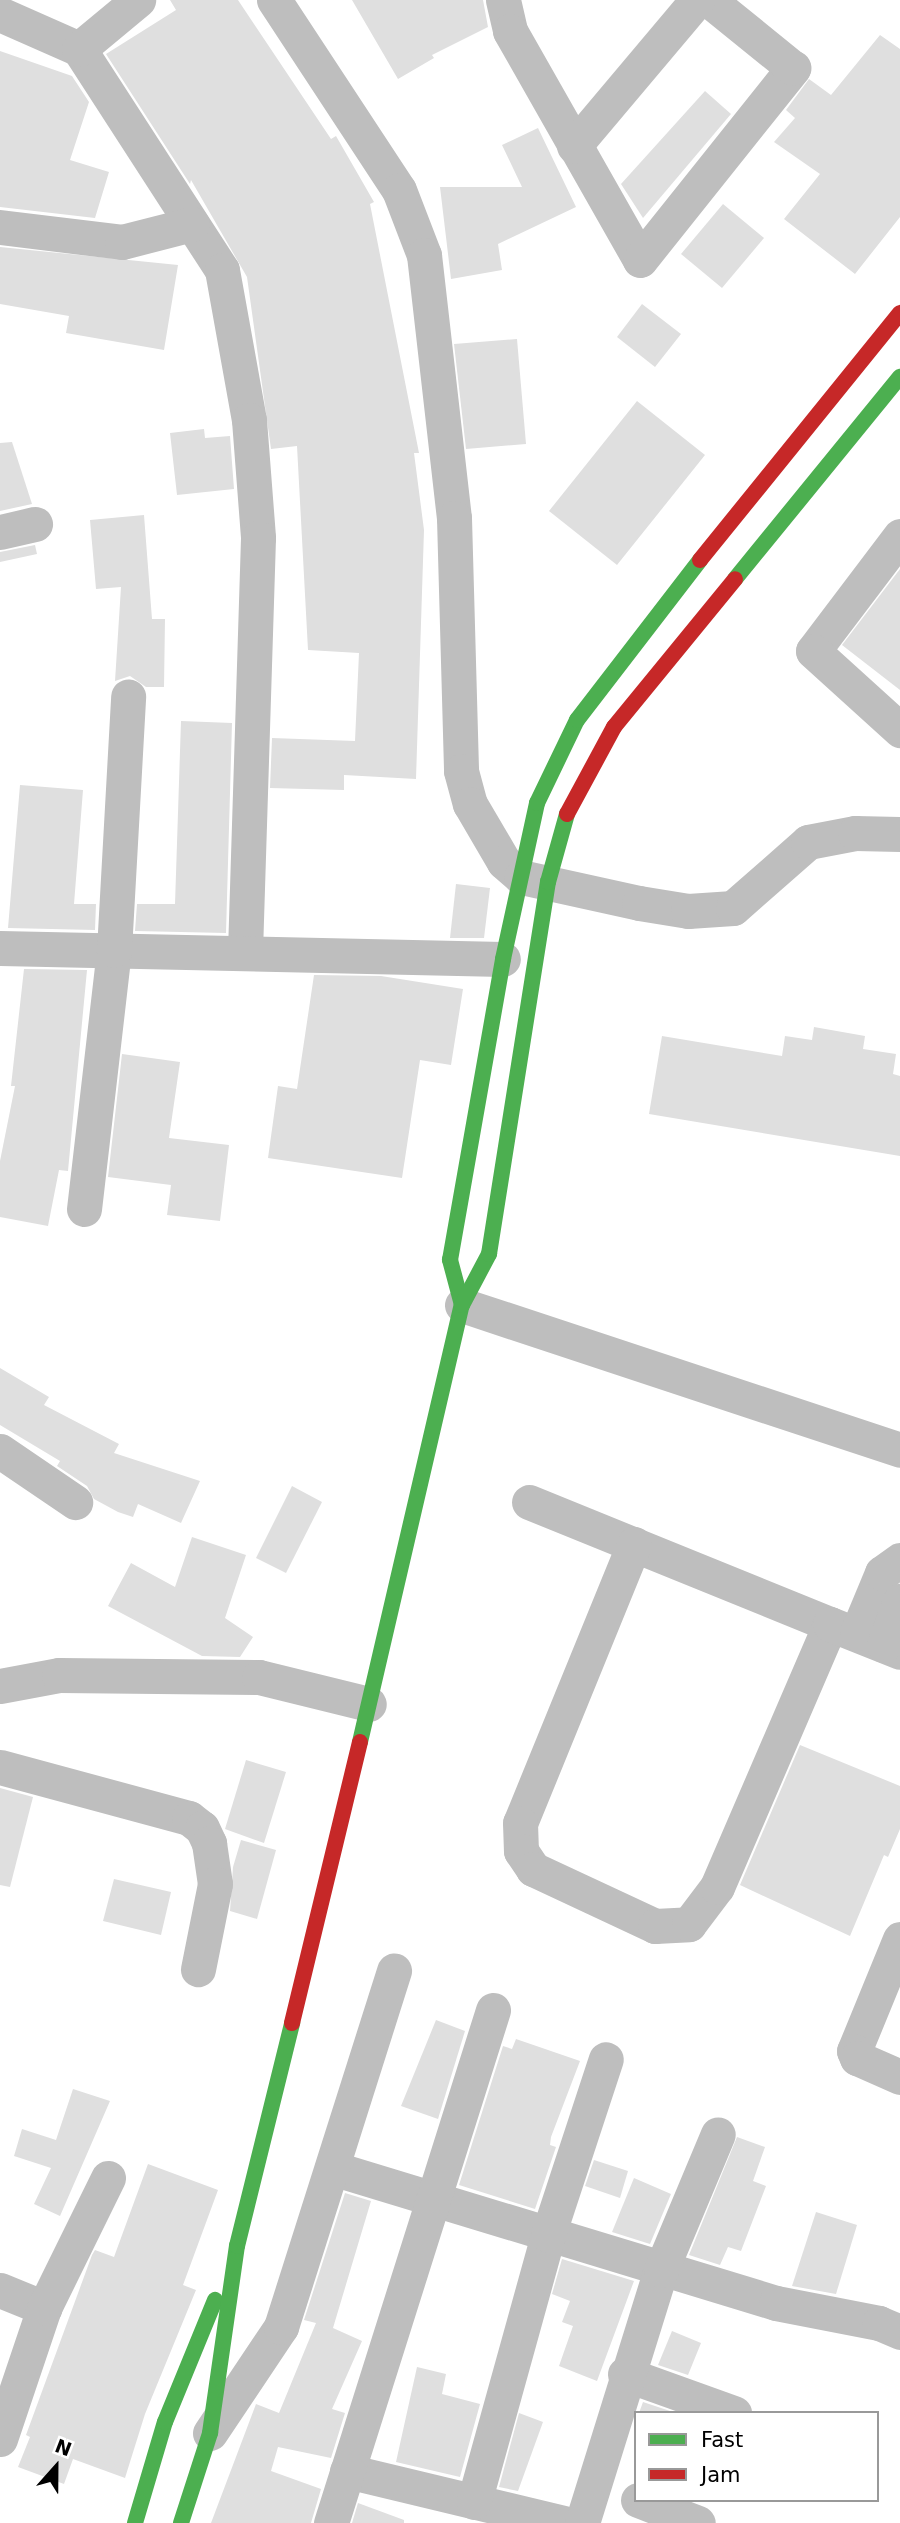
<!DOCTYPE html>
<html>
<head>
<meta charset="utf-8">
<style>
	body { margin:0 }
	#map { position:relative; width:900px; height:2523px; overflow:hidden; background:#fff; font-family:"DejaVu Sans",sans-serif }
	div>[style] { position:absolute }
	.building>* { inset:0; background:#dfdfdf }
	.street>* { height:35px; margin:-17.5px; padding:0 17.5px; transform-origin:17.5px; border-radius:17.5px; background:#bebebe }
	.fast>* { height:16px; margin:-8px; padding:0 8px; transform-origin:8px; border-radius:8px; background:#4caf50 }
	.jam>* { height:16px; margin:-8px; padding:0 8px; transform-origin:8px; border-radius:8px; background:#c62828 }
	span { translate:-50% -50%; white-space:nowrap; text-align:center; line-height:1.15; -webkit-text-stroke:5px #fff; paint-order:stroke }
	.legend { position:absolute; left:634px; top:2411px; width:245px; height:91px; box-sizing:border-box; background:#fff; border:2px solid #999; margin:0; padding:9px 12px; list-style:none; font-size:21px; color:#000 }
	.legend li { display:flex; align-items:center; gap:14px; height:35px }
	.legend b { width:35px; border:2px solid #999 }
	.north { position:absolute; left:21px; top:2432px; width:70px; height:70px; -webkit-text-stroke:5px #fff; paint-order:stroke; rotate:21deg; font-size:19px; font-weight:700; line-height:28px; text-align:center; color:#000 }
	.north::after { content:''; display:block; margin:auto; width:24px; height:32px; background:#000; clip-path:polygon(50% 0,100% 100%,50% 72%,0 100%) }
</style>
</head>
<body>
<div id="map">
	<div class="building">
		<div style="clip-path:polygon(170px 0,238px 0,331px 139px,336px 136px,374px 202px,370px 204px,419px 453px,414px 453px,424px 530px,416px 779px,344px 775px,344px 790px,270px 788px,272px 738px,355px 741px,359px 653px,308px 650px,297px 446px,271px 449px,247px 277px,191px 180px,190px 184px,106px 54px,176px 10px)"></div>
		<div style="clip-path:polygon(352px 0,483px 0,488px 27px,432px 55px,434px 58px,398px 79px)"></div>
		<div style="clip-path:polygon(880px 35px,900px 49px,900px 217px,855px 274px,784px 219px,820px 174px,774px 142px,795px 118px,786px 110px,809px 79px,831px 95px)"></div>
		<div style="clip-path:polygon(0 51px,72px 76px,89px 102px,70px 160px,109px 172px,95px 218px,0 207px)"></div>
		<div style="clip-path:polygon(705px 91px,731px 114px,643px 218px,621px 184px)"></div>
		<div style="clip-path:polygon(538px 128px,576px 207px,498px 244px,502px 270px,451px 279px,440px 187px,522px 187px,502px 145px)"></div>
		<div style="clip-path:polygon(723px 204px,764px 238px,722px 288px,681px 254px)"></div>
		<div style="clip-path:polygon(0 247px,178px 265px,164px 350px,66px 333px,69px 316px,0 304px)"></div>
		<div style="clip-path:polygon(642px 304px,681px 334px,655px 367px,617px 337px)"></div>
		<div style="clip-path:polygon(517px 339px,526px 444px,466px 449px,454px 344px)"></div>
		<div style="clip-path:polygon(637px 401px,705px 455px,617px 565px,549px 511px)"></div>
		<div style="clip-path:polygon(204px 429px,205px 438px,230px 436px,234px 489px,177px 495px,170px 433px)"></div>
		<div style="clip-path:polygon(12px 442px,32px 504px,0 511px,0 443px)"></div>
		<div style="clip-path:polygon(144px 515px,152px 619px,165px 619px,164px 687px,146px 687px,130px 676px,115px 681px,121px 587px,96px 589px,90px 520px)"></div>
		<div style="clip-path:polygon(35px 545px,37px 554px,0 562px,0 552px)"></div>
		<div style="clip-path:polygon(900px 569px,900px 690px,842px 645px)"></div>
		<div style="clip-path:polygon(181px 721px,232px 723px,226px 933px,135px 931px,137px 904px,175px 904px)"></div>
		<div style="clip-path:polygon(20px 785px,83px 790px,74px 904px,96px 904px,95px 930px,8px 928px)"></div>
		<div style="clip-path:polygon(456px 884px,490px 888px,484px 938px,450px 938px)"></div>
		<div style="clip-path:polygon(24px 969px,87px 970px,68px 1171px,59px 1170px,48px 1226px,0 1217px,0 1161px,15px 1086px,11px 1086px)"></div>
		<div style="clip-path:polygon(314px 975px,381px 976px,463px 989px,451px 1065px,420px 1060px,402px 1178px,268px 1158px,278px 1086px,297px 1089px)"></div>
		<div style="clip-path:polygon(814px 1027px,865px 1036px,863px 1049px,896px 1054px,893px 1074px,900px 1076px,900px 1156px,649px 1114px,662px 1036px,782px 1056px,785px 1036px,812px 1040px)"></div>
		<div style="clip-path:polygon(122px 1054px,180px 1062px,169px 1138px,229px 1145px,220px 1221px,167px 1215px,171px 1185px,108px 1177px)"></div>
		<div style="clip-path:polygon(0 1368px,49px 1397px,44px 1405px,119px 1444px,114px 1453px,200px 1481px,181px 1523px,138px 1504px,133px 1517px,118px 1512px,94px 1499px,87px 1486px,57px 1466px,60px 1461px,0 1425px)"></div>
		<div style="clip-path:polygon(292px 1486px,322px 1502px,286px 1573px,256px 1558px)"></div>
		<div style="clip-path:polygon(192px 1537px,246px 1555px,225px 1618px,253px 1637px,240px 1657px,202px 1656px,108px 1606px,131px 1563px,175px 1587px)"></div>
		<div style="clip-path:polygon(800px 1745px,900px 1786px,900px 1829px,888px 1857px,884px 1855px,850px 1936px,740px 1885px)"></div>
		<div style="clip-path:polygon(246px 1760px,286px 1772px,264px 1843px,225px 1829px)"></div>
		<div style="clip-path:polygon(0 1788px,33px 1797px,10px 1887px,0 1885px)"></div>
		<div style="clip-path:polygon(241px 1840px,276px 1850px,257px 1919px,230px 1911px,233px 1867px)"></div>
		<div style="clip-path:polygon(114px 1879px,171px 1892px,161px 1935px,103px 1921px)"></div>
		<div style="clip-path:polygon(436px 2020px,465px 2031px,438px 2119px,401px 2106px)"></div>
		<div style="clip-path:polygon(516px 2039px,580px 2061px,551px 2137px,550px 2145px,556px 2147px,535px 2209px,459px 2185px,503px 2046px,512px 2049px)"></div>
		<div style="clip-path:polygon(73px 2089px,110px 2101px,60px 2216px,34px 2204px,51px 2168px,14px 2156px,22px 2129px,56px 2140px)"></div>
		<div style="clip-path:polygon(737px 2137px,765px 2147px,753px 2181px,766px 2186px,741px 2251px,728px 2247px,720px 2265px,689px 2255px)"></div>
		<div style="clip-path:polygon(594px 2160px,628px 2171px,620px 2198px,585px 2186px)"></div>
		<div style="clip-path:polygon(148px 2164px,218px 2190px,183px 2285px,196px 2290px,145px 2414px,125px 2478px,73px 2459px,64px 2484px,18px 2467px,30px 2437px,26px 2435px,92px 2255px,95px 2250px,114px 2257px)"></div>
		<div style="clip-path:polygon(634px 2178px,671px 2194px,650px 2244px,612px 2232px)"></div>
		<div style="clip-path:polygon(345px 2193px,371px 2201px,333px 2328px,362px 2341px,332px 2409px,345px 2413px,331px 2458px,278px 2447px,271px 2471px,321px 2489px,311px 2523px,211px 2523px,256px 2404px,279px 2413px,316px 2323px,304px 2320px)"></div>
		<div style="clip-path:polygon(816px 2212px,857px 2225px,836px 2294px,792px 2286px)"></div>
		<div style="clip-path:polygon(562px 2259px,634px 2281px,597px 2381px,559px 2366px,573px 2326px,562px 2322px,570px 2301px,552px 2294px)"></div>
		<div style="clip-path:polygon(672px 2331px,701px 2343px,688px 2375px,658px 2365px)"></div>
		<div style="clip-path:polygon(417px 2367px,446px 2374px,442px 2394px,480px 2404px,460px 2477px,396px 2462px)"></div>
		<div style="clip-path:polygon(643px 2402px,673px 2412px,639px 2413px)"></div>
		<div style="clip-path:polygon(519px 2413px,543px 2422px,518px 2491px,499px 2487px)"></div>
		<div style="clip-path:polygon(358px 2503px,404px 2520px,404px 2523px,352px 2523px)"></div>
	</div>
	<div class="street">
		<div style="left:274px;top:0;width:227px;rotate:56.7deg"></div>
		<div style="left:399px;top:190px;width:70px;rotate:69deg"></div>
		<div style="left:424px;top:255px;width:265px;rotate:83.5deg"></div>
		<div style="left:454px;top:518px;width:253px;rotate:88.4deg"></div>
		<div style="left:461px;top:771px;width:34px;rotate:75deg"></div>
		<div style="left:470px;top:804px;width:67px;rotate:59.6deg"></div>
		<div style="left:504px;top:862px;width:23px;rotate:41deg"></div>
		<div style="left:521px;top:877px;width:121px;rotate:12.4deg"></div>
		<div style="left:639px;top:903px;width:50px;rotate:9.3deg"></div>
		<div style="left:688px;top:911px;width:45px;rotate:-3.8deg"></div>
		<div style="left:733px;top:908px;width:100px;rotate:-41.3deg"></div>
		<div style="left:808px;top:842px;width:48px;rotate:-10.8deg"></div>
		<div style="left:855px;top:833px;width:45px;rotate:1.3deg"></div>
		<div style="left:503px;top:0;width:32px;rotate:77deg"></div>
		<div style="left:510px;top:31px;width:263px;rotate:60.4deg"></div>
		<div style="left:640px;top:260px;width:246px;rotate:-51.4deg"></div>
		<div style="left:793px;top:68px;width:108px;rotate:-141deg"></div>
		<div style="left:0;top:14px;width:86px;rotate:23.9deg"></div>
		<div style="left:79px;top:49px;width:263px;rotate:57.1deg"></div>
		<div style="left:222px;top:270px;width:152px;rotate:79.8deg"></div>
		<div style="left:249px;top:420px;width:118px;rotate:85.6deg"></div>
		<div style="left:258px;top:538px;width:415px;rotate:91.8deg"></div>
		<div style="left:79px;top:49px;width:77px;rotate:-39.7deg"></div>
		<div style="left:574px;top:146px;width:191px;rotate:-49.9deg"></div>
		<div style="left:0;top:227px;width:123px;rotate:7deg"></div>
		<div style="left:122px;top:242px;width:72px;rotate:-14.4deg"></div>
		<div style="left:0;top:532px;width:36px;rotate:-13deg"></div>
		<div style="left:900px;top:536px;width:144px;rotate:127.1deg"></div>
		<div style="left:813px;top:651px;width:118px;rotate:42.2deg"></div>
		<div style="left:0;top:948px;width:503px;rotate:1.25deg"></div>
		<div style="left:84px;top:1209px;width:261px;rotate:-83.4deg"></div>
		<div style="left:114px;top:950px;width:254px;rotate:-86.8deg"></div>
		<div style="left:462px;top:1305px;width:461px;rotate:18.3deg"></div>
		<div style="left:0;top:1451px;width:91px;rotate:34.2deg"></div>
		<div style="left:529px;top:1502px;width:325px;rotate:22.1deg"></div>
		<div style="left:634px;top:1544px;width:301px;rotate:112.2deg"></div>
		<div style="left:520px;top:1823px;width:28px;rotate:88deg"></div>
		<div style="left:521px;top:1851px;width:22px;rotate:56deg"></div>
		<div style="left:533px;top:1869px;width:135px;rotate:25deg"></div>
		<div style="left:655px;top:1926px;width:34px;rotate:-3deg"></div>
		<div style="left:689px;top:1924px;width:46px;rotate:-52.9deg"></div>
		<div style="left:717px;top:1887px;width:286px;rotate:-66.7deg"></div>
		<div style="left:830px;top:1624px;width:75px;rotate:21.8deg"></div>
		<div style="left:857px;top:1633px;width:65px;rotate:-67.4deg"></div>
		<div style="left:882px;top:1573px;width:22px;rotate:-36deg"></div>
		<div style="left:884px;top:1645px;width:47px;rotate:-70deg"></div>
		<div style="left:0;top:1686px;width:60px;rotate:-10.6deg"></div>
		<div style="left:59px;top:1675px;width:200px;rotate:0.6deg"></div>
		<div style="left:259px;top:1677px;width:113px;rotate:13.8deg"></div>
		<div style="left:0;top:1767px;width:196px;rotate:15.1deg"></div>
		<div style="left:189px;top:1818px;width:16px;rotate:38deg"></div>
		<div style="left:202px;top:1828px;width:17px;rotate:65deg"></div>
		<div style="left:209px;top:1843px;width:41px;rotate:81.7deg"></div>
		<div style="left:215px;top:1884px;width:87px;rotate:101.3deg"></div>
		<div style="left:900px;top:1939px;width:121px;rotate:112.3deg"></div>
		<div style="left:854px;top:2051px;width:8px;rotate:67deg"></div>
		<div style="left:857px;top:2058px;width:47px;rotate:23.8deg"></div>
		<div style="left:332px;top:2168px;width:464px;rotate:16.9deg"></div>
		<div style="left:776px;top:2303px;width:105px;rotate:11deg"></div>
		<div style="left:879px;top:2323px;width:23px;rotate:23deg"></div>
		<div style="left:0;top:2290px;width:48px;rotate:22.2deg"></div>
		<div style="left:625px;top:2374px;width:116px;rotate:19.7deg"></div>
		<div style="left:210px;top:2433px;width:128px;rotate:-56.2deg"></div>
		<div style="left:281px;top:2327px;width:374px;rotate:-72.4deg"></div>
		<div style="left:0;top:2439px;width:138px;rotate:-71.4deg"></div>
		<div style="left:44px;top:2308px;width:145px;rotate:-63.8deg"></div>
		<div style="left:347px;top:2471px;width:223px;rotate:13.5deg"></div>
		<div style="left:638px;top:2500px;width:64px;rotate:21deg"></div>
		<div style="left:474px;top:2502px;width:277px;rotate:-74.5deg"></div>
		<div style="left:548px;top:2235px;width:185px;rotate:-71.8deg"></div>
		<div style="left:331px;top:2523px;width:538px;rotate:-72.47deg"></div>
		<div style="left:582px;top:2523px;width:265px;rotate:-72.7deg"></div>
		<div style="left:661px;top:2270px;width:147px;rotate:-67.3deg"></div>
	</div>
	<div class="fast">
		<div style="left:735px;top:579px;width:261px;rotate:-50.8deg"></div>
		<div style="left:462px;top:1305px;width:47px;rotate:-104.9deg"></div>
		<div style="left:450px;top:1260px;width:306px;rotate:-80deg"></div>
		<div style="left:503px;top:959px;width:160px;rotate:-77.7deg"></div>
		<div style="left:537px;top:803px;width:92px;rotate:-64.3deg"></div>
		<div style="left:577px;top:720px;width:202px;rotate:-52.4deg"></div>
		<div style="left:360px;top:1742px;width:449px;rotate:-76.9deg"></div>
		<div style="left:462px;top:1305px;width:58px;rotate:-62.1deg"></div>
		<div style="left:489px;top:1254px;width:377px;rotate:-81deg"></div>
		<div style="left:548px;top:882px;width:71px;rotate:-74.4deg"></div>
		<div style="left:135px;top:2523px;width:105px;rotate:-73.5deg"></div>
		<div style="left:165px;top:2422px;width:132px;rotate:-67.7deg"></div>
		<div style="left:181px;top:2523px;width:95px;rotate:-72.1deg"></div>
		<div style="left:210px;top:2433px;width:189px;rotate:-81.8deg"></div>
		<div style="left:237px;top:2246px;width:230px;rotate:-76.1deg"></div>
	</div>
	<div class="jam">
		<div style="left:700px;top:560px;width:318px;rotate:-51deg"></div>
		<div style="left:567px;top:814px;width:99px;rotate:-61.6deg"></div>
		<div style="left:614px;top:727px;width:191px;rotate:-50.7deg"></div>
		<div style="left:292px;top:2023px;width:289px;rotate:-76.4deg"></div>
	</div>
	<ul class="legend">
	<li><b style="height:9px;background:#4caf50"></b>Fast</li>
	<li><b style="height:9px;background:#c62828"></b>Jam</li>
	</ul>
	<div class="north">N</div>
</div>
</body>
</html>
